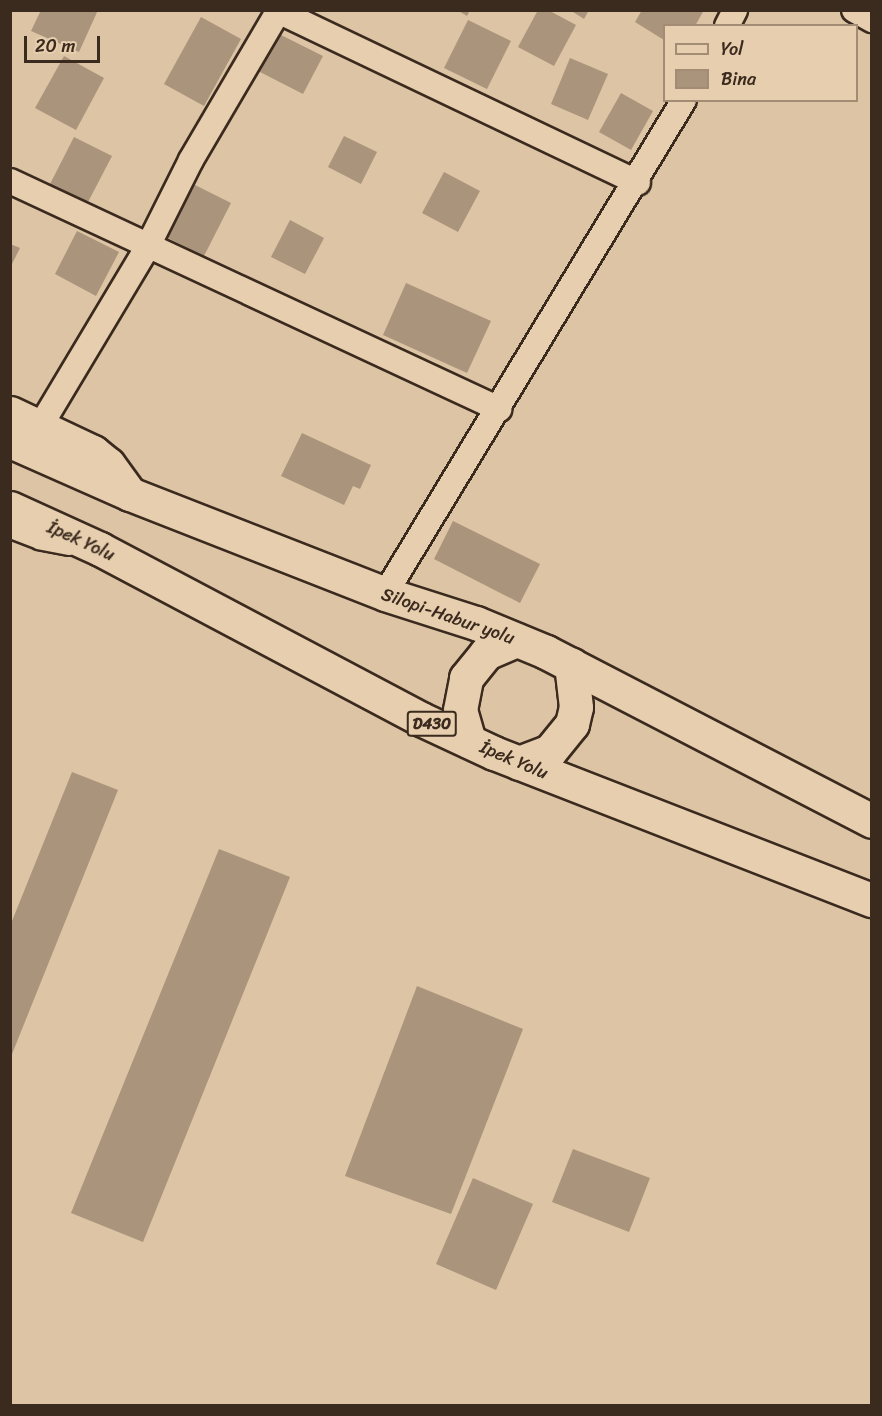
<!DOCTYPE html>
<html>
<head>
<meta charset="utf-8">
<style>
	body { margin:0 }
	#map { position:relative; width:882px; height:1416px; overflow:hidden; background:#dcc4a5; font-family:Sriracha,sans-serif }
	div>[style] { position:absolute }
	.building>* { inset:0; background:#aa947b }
	.roads { filter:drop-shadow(2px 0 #3b2a1e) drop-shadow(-2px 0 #3b2a1e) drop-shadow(0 2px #3b2a1e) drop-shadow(0 -2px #3b2a1e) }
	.lane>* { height:12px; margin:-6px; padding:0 6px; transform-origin:6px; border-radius:6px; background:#e6ceae }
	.street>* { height:24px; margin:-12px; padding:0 12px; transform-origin:12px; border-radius:12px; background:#e6ceae }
	.secondary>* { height:33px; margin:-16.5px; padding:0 16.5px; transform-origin:16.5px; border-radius:16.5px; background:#e6ceae }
	.highway>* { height:33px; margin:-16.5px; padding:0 16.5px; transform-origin:16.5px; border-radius:16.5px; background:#e6ceae }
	span { translate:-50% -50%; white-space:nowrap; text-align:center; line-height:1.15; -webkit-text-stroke:5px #e6ceae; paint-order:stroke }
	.shield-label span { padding:2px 4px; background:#e6ceae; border:2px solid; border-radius:4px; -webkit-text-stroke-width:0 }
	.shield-label { font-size:16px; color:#3b2a1e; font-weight:700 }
	.street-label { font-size:18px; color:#3b2a1e }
	.frame { position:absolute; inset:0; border:12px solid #3b2a1e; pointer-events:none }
	.legend { position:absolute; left:663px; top:24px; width:195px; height:78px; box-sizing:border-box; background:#e6ceae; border:2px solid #a28c74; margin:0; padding:8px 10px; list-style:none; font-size:18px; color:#3b2a1e }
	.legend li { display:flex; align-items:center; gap:12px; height:30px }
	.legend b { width:30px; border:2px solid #a28c74 }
	.scale { position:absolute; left:24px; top:36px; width:76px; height:27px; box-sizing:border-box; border:3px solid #3b2a1e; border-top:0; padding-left:8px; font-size:18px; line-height:21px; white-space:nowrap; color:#3b2a1e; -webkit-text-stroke:4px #e6ceae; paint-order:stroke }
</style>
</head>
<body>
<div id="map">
	<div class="building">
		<div style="clip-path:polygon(41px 10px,98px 10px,79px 52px,31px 31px)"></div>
		<div style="clip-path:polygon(457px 10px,470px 10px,467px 16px)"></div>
		<div style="clip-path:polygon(538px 10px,548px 10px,576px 25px,554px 66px,518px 47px)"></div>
		<div style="clip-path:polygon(570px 10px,589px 10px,584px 19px)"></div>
		<div style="clip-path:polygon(642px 10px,704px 10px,695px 26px,664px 26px,664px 40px,635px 22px)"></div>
		<div style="clip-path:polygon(201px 17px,241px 39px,204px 106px,164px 84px)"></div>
		<div style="clip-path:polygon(468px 20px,511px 41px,487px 89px,444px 68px)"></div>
		<div style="clip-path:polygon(277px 33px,323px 56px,303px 94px,258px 71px)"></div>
		<div style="clip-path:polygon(64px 56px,104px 78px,76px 130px,35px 108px)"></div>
		<div style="clip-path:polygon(570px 58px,608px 74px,588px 120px,551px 104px)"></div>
		<div style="clip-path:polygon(621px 93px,653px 111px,631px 150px,599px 132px)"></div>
		<div style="clip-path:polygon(344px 136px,377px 152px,361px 184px,328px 167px)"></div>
		<div style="clip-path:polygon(74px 137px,112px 156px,87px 204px,50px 184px)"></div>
		<div style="clip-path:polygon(444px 172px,480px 191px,458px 232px,422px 213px)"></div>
		<div style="clip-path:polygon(193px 184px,231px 203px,204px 256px,166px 237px)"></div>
		<div style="clip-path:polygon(290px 220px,324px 238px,305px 274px,271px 257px)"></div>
		<div style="clip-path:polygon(77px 231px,119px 252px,96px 296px,55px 274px)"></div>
		<div style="clip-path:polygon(10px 244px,20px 248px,10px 268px)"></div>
		<div style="clip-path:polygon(406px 283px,491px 321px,467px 373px,383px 335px)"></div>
		<div style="clip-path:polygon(302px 433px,371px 465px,360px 489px,353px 486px,344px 505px,281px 476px)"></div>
		<div style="clip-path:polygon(453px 521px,540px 564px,520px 603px,434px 559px)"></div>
		<div style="clip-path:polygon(72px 772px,118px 790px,10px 1059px,10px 926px)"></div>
		<div style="clip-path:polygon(219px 849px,290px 877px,143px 1242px,71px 1213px)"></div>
		<div style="clip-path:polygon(417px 986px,523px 1029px,451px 1214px,345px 1176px)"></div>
		<div style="clip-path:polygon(573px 1149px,650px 1178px,629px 1232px,552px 1202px)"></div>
		<div style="clip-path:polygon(473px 1178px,533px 1204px,496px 1290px,436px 1264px)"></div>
	</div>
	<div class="roads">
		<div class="lane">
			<div style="left:10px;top:532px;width:30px;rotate:21deg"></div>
			<div style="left:38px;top:543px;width:32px;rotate:11deg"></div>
		</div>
		<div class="street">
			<div style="left:276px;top:10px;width:401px;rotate:25.5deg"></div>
			<div style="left:854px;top:10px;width:21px;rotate:29deg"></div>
			<div style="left:727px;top:26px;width:18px;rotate:-63deg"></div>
			<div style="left:10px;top:181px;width:540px;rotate:25deg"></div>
			<div style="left:32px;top:440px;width:226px;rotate:-59.1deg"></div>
			<div style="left:148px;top:246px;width:96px;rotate:-63.4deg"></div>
			<div style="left:191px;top:160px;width:174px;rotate:-59.6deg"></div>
			<div style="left:385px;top:594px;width:577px;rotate:-58.82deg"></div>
		</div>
		<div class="secondary">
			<div style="left:10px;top:413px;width:92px;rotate:25.2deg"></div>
			<div style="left:93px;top:452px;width:19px;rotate:39deg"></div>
			<div style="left:108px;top:464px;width:37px;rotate:54deg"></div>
		</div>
		<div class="highway">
			<div style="left:10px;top:441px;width:131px;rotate:23.8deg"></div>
			<div style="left:130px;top:494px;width:274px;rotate:21.4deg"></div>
			<div style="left:385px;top:594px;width:96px;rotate:17.7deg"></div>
			<div style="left:476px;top:623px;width:76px;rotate:22.5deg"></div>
			<div style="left:546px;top:652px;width:367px;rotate:27.4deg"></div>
			<div style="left:10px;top:508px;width:99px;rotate:24.5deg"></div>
			<div style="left:100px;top:549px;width:363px;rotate:27.9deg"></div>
			<div style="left:421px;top:719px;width:81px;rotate:25deg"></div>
			<div style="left:494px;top:753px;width:406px;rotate:21.3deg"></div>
			<div style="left:469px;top:741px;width:32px;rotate:-106deg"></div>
			<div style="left:460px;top:710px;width:33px;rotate:-79deg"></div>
			<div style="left:466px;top:678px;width:32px;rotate:-51deg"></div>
			<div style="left:486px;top:653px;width:33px;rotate:-23deg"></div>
			<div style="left:519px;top:763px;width:33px;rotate:-21deg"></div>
			<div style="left:550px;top:751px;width:35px;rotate:-51deg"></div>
			<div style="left:572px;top:724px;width:17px;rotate:-77deg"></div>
			<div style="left:576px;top:707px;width:43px;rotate:-96.6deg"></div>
		</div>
	</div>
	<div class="shield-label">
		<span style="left:432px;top:724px">D430</span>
	</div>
	<div class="street-label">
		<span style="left:81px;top:541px;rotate:25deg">İpek Yolu</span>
		<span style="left:448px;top:616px;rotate:19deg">Silopi-Habur yolu</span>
		<span style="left:514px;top:760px;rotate:23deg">İpek Yolu</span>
	</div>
	<div class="frame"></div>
	<ul class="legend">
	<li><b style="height:8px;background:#e6ceae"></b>Yol</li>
	<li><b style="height:16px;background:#aa947b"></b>Bina</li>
	</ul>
	<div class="scale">20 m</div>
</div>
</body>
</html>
